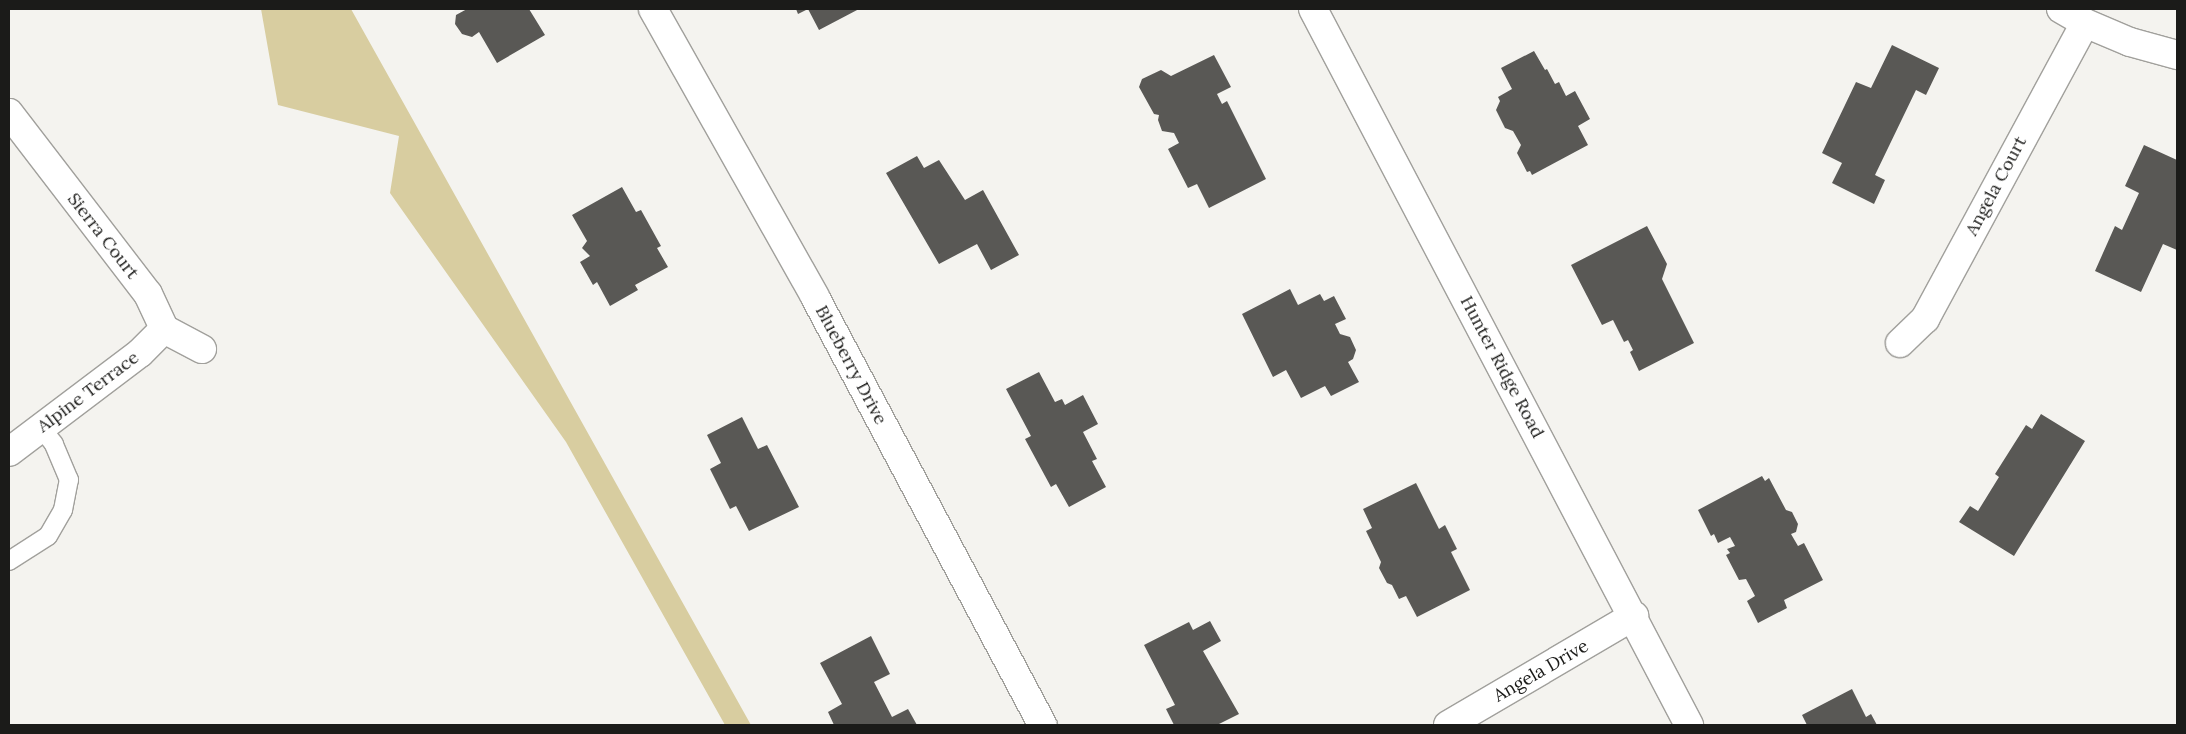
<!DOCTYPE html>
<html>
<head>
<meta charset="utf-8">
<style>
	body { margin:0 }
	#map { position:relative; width:2186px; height:734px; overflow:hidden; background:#f4f3ef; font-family:Lora,serif }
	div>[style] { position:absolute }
	.green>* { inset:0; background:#d8cda0 }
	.building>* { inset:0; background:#595855 }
	.roads { filter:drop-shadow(1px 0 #a1a09c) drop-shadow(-1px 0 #a1a09c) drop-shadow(0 1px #a1a09c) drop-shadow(0 -1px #a1a09c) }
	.lane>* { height:18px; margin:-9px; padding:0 9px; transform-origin:9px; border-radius:9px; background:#fff }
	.street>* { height:28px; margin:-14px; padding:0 14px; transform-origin:14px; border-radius:14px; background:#fff }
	span { translate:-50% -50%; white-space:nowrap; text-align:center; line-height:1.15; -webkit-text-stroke:5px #fff; paint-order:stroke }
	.street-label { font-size:18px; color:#1b1b19 }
	.frame { position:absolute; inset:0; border:10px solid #1b1b19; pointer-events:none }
</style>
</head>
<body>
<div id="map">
	<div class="green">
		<div style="clip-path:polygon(261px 9px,351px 9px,751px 725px,725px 725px,566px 442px,390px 193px,399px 136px,278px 105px)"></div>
	</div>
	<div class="building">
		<div style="clip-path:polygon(467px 9px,529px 9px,545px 35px,497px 63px,479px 32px,472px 37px,462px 34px,455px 24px,456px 15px)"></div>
		<div style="clip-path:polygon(796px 9px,859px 9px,819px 30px,808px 9px,798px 14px)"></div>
		<div style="clip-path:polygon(1892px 45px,1939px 68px,1926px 95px,1916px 90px,1875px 175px,1885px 180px,1874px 204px,1832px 183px,1842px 163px,1822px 153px,1856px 82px,1871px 88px)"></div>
		<div style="clip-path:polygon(1534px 51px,1545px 70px,1547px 69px,1555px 84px,1559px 82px,1566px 96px,1575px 91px,1590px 119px,1578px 126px,1588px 145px,1532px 175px,1530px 171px,1527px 172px,1517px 153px,1521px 145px,1513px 131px,1505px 128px,1496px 110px,1500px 101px,1498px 97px,1512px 89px,1501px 68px)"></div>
		<div style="clip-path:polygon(1214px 55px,1231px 87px,1217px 94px,1222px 104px,1227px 101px,1266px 179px,1209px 208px,1197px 184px,1188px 188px,1168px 149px,1179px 143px,1174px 133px,1162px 131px,1158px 120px,1159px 115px,1154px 114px,1139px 87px,1142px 79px,1161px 70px,1171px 76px)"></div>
		<div style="clip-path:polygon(2144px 145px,2177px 160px,2177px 250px,2163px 244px,2141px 292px,2095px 271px,2115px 226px,2122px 230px,2139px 193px,2125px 186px)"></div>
		<div style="clip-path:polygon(917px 156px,924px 168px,939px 160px,965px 200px,983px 190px,1019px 255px,991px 270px,977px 244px,939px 264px,886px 173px)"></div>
		<div style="clip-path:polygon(622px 187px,636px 212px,641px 210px,661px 246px,657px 248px,668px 267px,635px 285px,638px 290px,610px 306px,597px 282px,593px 285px,580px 262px,590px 256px,582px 248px,587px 241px,572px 215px)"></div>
		<div style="clip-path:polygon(1647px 226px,1667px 264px,1662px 279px,1694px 343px,1639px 371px,1630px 352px,1633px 350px,1628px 340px,1624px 342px,1613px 320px,1602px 325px,1571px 265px)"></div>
		<div style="clip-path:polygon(1290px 289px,1298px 305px,1320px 294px,1324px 301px,1334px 296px,1346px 319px,1335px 324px,1340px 334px,1350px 337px,1356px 350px,1353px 359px,1348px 362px,1359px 382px,1331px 396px,1325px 386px,1301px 398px,1286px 370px,1273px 377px,1242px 314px)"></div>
		<div style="clip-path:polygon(1039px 372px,1055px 402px,1062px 399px,1065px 405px,1083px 395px,1098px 424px,1083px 432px,1097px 459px,1092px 461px,1106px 487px,1069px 507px,1056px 484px,1051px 487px,1025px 439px,1031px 436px,1006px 389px)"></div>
		<div style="clip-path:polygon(2041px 414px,2085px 441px,2014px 556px,1959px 522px,1970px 506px,1978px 511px,1999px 477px,1995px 474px,2026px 425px,2032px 429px)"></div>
		<div style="clip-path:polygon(742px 417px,758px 449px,767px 445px,799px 507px,749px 531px,736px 506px,730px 509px,710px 469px,721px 463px,707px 435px)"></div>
		<div style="clip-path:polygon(1762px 476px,1765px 481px,1769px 478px,1786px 510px,1792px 512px,1798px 524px,1796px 532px,1791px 534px,1798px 546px,1804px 543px,1823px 580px,1784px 600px,1787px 608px,1758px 623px,1747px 601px,1755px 596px,1746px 579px,1739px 580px,1726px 555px,1730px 553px,1727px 549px,1735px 546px,1730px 537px,1718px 543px,1714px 534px,1711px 536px,1698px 510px)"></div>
		<div style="clip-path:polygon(1416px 483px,1439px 529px,1445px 525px,1457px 549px,1451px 552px,1470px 590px,1417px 617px,1406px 596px,1399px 599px,1392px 585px,1387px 583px,1379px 568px,1381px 562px,1366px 531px,1372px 528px,1363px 509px)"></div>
		<div style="clip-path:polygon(1210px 621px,1221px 641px,1203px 651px,1239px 714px,1217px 725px,1174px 725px,1166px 709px,1175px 705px,1144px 645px,1189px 622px,1193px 630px)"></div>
		<div style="clip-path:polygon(871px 636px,890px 674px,874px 682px,892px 717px,908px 709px,917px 725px,834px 725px,828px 712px,842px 704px,820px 663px)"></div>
		<div style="clip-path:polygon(1852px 689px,1866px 717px,1871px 714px,1877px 725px,1807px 725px,1802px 715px)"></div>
	</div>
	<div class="roads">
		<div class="lane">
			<div style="left:9px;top:561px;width:46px;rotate:-32.7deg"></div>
			<div style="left:48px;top:536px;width:30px;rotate:-60deg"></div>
			<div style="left:63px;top:510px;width:31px;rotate:-79deg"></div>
			<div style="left:69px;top:480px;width:39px;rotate:-113deg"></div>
			<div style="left:54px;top:444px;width:21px;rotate:-129deg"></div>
		</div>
		<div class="street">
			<div style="left:653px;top:9px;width:330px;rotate:60.6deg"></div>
			<div style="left:815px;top:297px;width:485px;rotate:62deg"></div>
			<div style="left:1313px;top:9px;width:809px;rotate:62.29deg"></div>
			<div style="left:2061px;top:9px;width:28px;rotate:30deg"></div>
			<div style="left:2085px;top:23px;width:49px;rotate:22.9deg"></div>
			<div style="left:2130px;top:42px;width:49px;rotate:15.5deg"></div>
			<div style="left:9px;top:113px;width:228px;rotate:52.5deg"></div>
			<div style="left:148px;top:294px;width:38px;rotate:65deg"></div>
			<div style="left:164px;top:329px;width:43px;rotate:27.8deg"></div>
			<div style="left:1900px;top:343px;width:35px;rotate:-44deg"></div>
			<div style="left:1925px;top:319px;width:336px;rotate:-61.6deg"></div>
			<div style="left:9px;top:452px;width:164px;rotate:-37.1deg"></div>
			<div style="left:140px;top:353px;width:34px;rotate:-45deg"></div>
			<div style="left:1448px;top:725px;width:216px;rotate:-30.4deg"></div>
		</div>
	</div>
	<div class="street-label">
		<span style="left:1996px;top:186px;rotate:-62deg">Angela Court</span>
		<span style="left:103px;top:236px;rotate:52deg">Sierra Court</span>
		<span style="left:851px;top:365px;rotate:62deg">Blueberry Drive</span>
		<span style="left:1502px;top:367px;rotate:62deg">Hunter Ridge Road</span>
		<span style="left:88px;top:392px;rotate:-37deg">Alpine Terrace</span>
		<span style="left:1541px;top:671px;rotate:-30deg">Angela Drive</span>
	</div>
	<div class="frame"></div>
</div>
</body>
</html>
